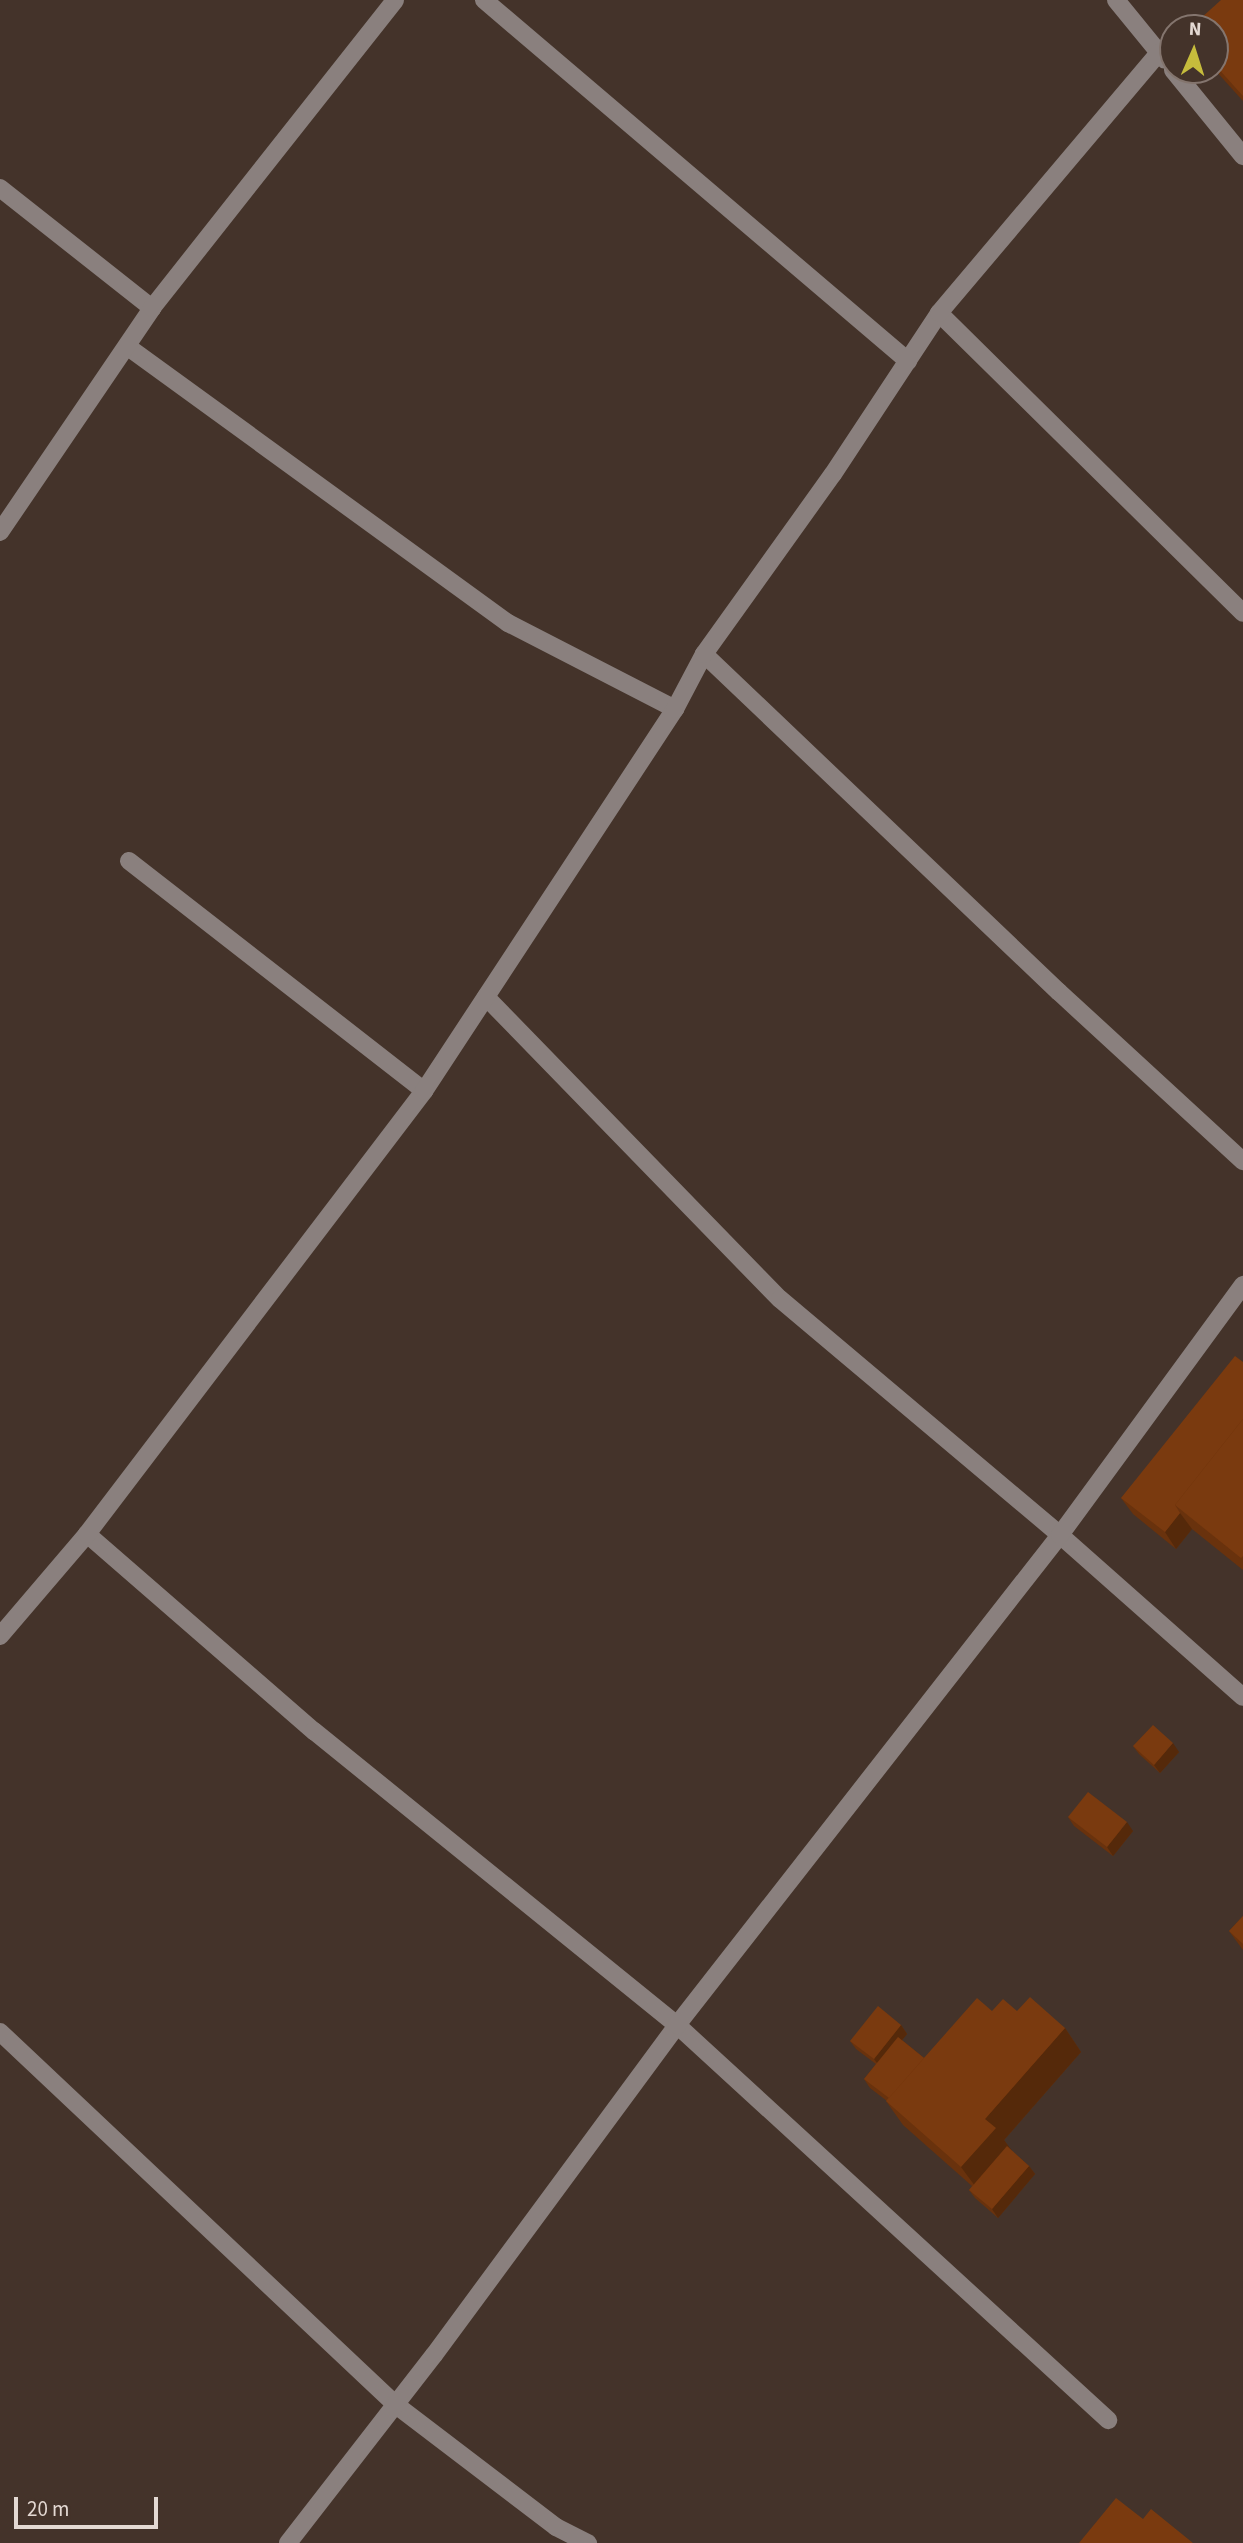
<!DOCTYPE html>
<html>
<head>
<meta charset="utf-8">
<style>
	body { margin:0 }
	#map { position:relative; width:1243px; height:2543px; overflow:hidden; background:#44332a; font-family:"Source Sans 3",sans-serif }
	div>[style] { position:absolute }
	.minor>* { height:18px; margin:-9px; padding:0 9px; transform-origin:9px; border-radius:9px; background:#8a807e }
	.wall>* { inset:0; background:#69320d }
	.shaded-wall>* { inset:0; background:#55290a }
	.building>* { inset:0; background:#7a3a0f }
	span { translate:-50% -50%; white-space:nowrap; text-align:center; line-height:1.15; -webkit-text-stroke:6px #44332a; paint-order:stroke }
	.north { position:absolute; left:1159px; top:14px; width:70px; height:70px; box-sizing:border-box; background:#44332a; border:2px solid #84756e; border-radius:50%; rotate:3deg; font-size:19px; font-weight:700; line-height:28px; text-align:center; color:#e4d9d3 }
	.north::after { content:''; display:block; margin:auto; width:24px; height:32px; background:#c6bc3c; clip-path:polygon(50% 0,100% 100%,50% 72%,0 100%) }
	.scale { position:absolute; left:14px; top:2497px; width:144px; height:32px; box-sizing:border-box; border:4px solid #e4d9d3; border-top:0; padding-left:9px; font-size:21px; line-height:24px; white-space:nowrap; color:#e4d9d3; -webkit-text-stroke:5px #44332a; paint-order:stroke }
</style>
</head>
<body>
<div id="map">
	<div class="minor">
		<div style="left:484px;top:0;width:557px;rotate:40.41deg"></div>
		<div style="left:1116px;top:0;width:77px;rotate:50.8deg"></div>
		<div style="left:1173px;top:70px;width:111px;rotate:50.9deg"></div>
		<div style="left:0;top:188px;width:194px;rotate:38.3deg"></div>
		<div style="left:939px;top:313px;width:427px;rotate:44.6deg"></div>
		<div style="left:128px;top:347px;width:470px;rotate:36deg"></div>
		<div style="left:508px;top:623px;width:188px;rotate:27.2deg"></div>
		<div style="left:0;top:532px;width:271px;rotate:-55.8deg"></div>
		<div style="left:152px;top:308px;width:392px;rotate:-51.7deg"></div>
		<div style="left:704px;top:654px;width:490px;rotate:43.6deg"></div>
		<div style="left:1059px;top:992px;width:250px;rotate:42.6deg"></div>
		<div style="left:129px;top:861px;width:374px;rotate:37.9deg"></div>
		<div style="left:486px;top:997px;width:421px;rotate:45.8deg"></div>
		<div style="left:780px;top:1299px;width:366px;rotate:40.1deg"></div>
		<div style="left:1060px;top:1535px;width:244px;rotate:41.5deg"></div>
		<div style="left:87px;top:1534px;width:301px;rotate:41deg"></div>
		<div style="left:314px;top:1731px;width:467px;rotate:39deg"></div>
		<div style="left:677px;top:2025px;width:585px;rotate:42.5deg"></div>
		<div style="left:0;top:1636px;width:134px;rotate:-49.5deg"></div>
		<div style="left:87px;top:1534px;width:557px;rotate:-52.74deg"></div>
		<div style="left:424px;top:1091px;width:457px;rotate:-56.7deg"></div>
		<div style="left:675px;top:709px;width:62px;rotate:-62.2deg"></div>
		<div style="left:704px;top:654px;width:221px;rotate:-54.4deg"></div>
		<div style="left:833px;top:474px;width:193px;rotate:-56.6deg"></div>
		<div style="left:939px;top:313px;width:341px;rotate:-49.8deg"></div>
		<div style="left:0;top:2032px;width:544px;rotate:43.29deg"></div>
		<div style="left:396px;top:2405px;width:201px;rotate:37.3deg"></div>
		<div style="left:556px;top:2527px;width:36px;rotate:27deg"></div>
		<div style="left:288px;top:2543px;width:238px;rotate:-52.2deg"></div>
		<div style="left:434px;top:2355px;width:410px;rotate:-53.6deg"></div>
		<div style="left:677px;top:2025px;width:622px;rotate:-51.99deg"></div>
		<div style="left:1060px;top:1535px;width:310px;rotate:-53.8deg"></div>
	</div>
	<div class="wall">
		<div style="clip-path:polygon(1243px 0,1243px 101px,1215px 70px,1215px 28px)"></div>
		<div style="clip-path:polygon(1243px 1362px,1243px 1570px,1192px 1529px,1176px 1549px,1133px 1514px,1121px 1498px)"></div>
		<div style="clip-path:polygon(1133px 1746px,1179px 1752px,1160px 1773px,1139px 1754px)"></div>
		<div style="clip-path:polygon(1068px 1817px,1133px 1831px,1113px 1856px,1074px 1826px)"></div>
		<div style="clip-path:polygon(1243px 1916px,1243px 1950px,1229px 1931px)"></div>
		<div style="clip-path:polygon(992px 2011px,1017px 2011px,1065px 2028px,1081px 2052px,1004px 2140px,1011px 2150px,1029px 2166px,1035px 2174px,998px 2218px,975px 2198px,969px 2190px,972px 2186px,903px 2125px,886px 2101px,887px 2101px,870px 2088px,864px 2079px,876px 2064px,856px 2049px,850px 2041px,901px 2025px,907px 2034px,902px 2040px,924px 2058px)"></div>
	</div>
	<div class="shaded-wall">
		<div style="clip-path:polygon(1180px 1513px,1192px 1529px,1176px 1549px,1165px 1532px)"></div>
		<div style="clip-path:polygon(1173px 1743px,1179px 1752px,1160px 1773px,1154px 1765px)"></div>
		<div style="clip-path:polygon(1127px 1822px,1133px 1831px,1113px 1856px,1107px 1847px)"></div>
		<div style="clip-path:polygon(901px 2025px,907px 2034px,880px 2067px,874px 2059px)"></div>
		<div style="clip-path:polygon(1065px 2028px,1081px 2052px,1004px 2140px,1012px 2151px,978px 2190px,961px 2167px,985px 2119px)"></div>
		<div style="clip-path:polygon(1029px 2166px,1035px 2174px,998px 2218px,992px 2209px)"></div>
	</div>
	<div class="building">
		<div style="clip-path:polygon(1221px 0,1243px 0,1243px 96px,1215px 65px,1215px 28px,1190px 28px)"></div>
		<div style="clip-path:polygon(1235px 1356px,1243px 1362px,1243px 1419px,1175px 1505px,1180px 1513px,1165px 1532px,1121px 1498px)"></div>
		<div style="clip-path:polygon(1243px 1419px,1243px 1556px,1241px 1558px,1175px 1505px)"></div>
		<div style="clip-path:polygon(1153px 1725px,1173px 1743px,1154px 1765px,1133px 1746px)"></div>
		<div style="clip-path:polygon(1088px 1792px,1127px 1822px,1107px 1847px,1068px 1817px)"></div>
		<div style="clip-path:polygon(1243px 1916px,1243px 1944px,1229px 1931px)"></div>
		<div style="clip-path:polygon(1030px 1997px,1065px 2028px,985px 2119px,996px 2128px,961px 2167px,886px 2101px,977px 1998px,992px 2011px,1003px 1999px,1017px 2011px)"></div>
		<div style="clip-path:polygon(878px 2006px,901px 2025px,874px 2059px,850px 2041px)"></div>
		<div style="clip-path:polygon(898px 2037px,924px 2058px,889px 2098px,864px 2079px)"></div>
		<div style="clip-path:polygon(1007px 2146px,1029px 2166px,992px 2209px,969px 2190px)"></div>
		<div style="clip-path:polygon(1116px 2498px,1143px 2519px,1151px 2509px,1193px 2543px,1079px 2543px)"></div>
	</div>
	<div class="north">N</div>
	<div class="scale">20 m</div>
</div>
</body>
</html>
